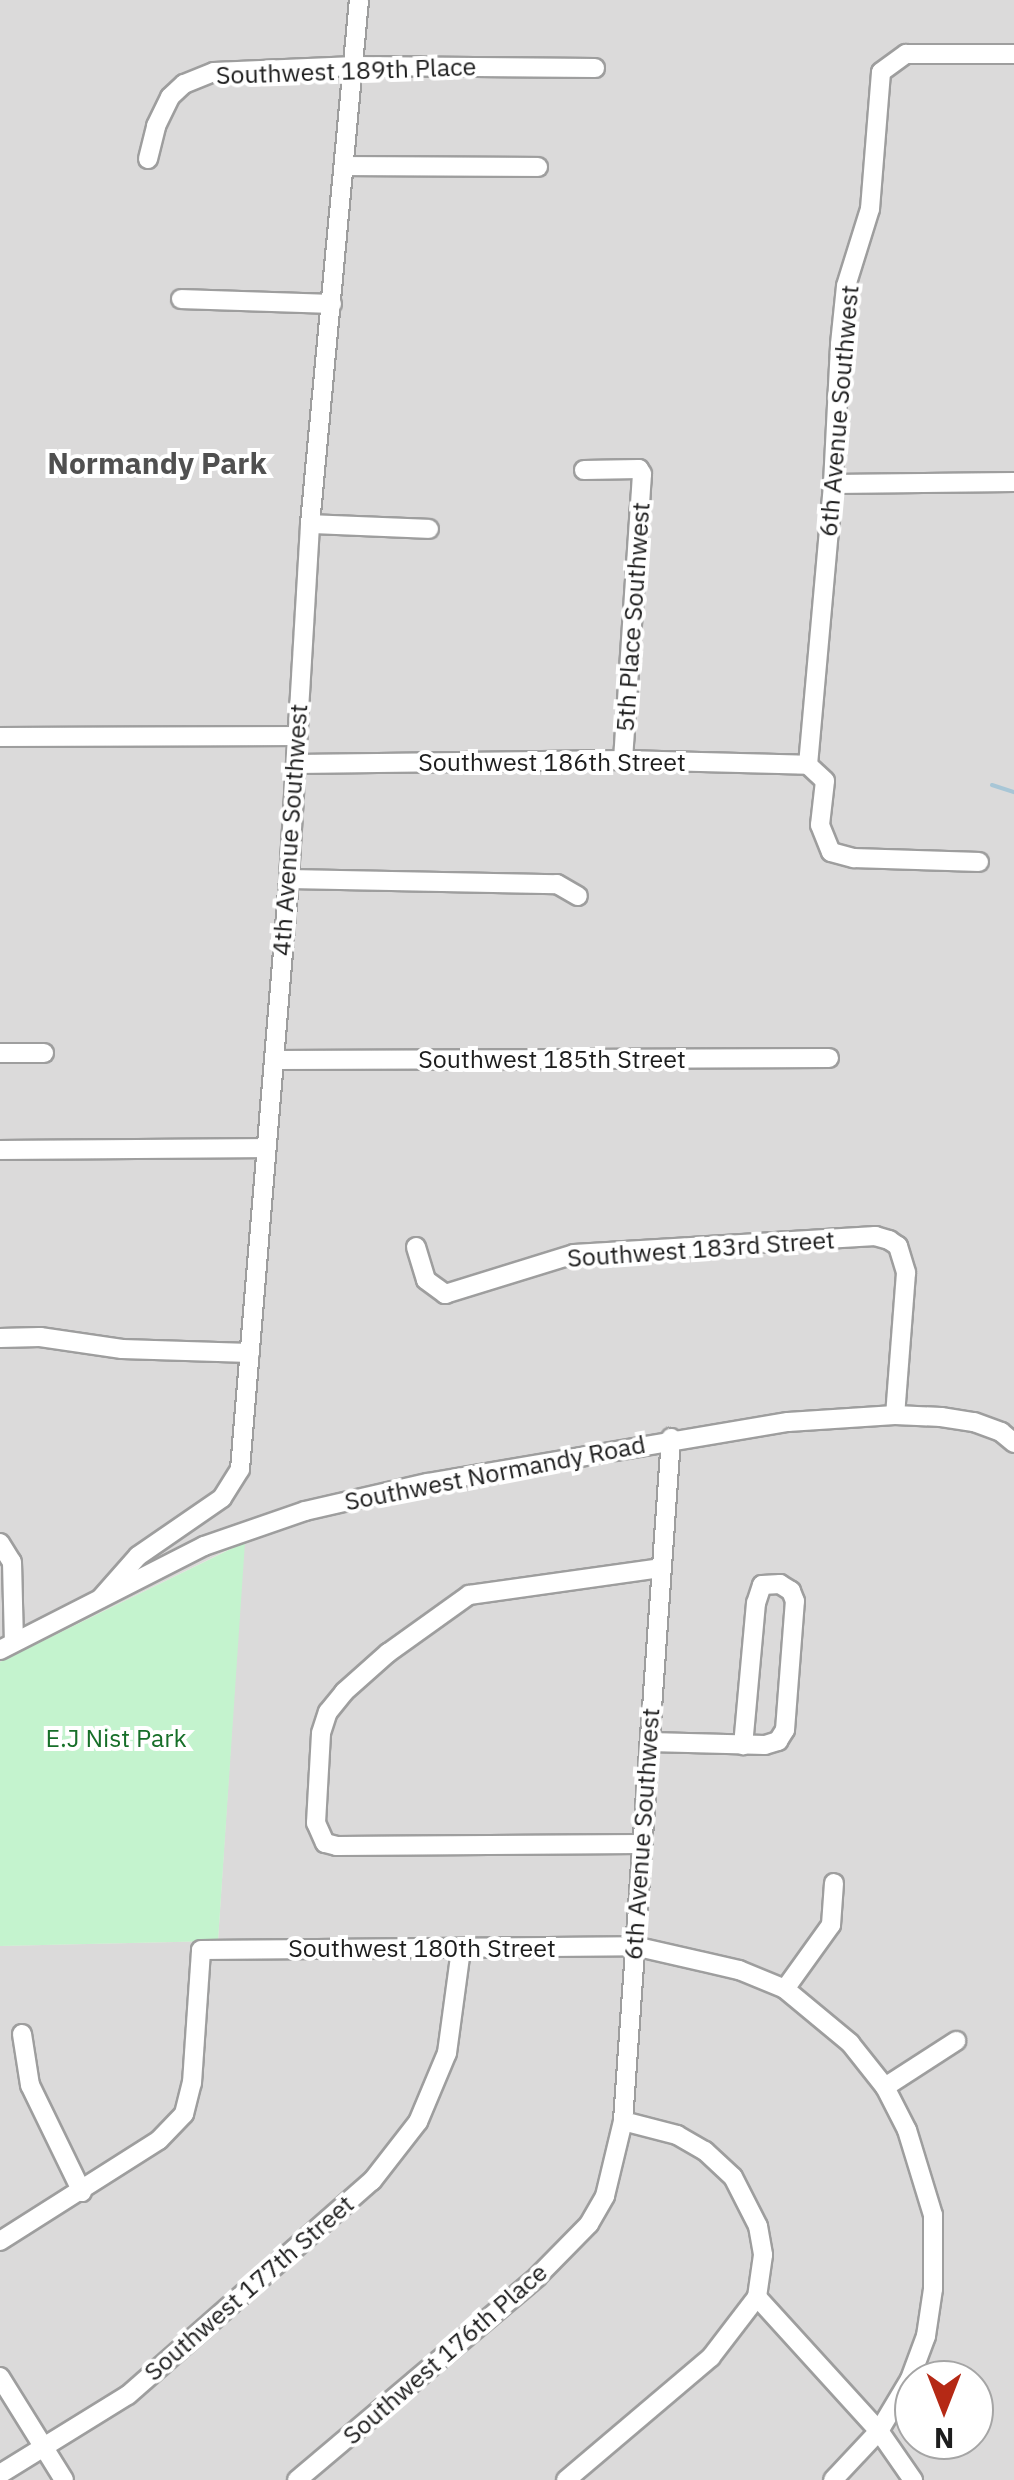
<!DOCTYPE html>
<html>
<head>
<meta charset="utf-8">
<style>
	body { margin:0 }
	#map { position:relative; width:1014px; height:2480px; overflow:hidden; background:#edebe4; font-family:"IBM Plex Sans",sans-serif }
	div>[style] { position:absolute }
	.residential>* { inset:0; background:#dbdada }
	.park>* { inset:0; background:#c4f3ce }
	.stream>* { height:4px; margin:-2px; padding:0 2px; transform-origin:2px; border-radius:2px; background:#a8c6d6 }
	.roads { filter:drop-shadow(2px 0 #9e9e9e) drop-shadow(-2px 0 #9e9e9e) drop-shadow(0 2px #9e9e9e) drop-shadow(0 -2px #9e9e9e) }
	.minor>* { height:18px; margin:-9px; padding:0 9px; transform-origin:9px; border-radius:9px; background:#fff }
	span { translate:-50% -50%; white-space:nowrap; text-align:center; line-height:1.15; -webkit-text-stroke:8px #fff; paint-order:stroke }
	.street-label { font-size:25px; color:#1d1d1d }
	.park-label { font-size:25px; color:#176f29 }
	.quarter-label { font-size:30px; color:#505050; font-weight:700 }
	.north { position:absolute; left:894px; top:2360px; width:100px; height:100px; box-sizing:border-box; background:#fff; border:2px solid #a5a5a5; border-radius:50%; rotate:180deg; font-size:28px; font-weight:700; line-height:40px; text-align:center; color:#1d1d1d }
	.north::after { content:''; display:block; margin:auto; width:35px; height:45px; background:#b52915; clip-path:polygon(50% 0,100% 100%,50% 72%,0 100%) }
</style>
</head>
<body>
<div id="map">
	<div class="residential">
		<div style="clip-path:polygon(evenodd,0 0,1014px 0,1014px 2480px,0 2480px,0 1946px,218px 1941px,244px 1542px,0 1662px,0 0,914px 2380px,974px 2380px,974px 2440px,914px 2440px,914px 2380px)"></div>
	</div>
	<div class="park">
		<div style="clip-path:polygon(245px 1542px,218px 1941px,0 1946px,0 1662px)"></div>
	</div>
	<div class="stream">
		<div style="left:992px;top:785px;width:23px;rotate:18deg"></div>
	</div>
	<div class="roads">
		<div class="minor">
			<div style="left:148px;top:159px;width:34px;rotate:-76deg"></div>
			<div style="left:156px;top:126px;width:32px;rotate:-64deg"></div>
			<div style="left:170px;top:97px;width:19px;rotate:-43deg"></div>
			<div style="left:184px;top:84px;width:32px;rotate:-22deg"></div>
			<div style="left:214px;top:72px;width:141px;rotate:-2.4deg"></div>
			<div style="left:355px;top:66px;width:240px;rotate:0.5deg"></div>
			<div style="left:345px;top:166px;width:193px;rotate:0.3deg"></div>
			<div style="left:181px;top:299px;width:151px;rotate:1.9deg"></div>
			<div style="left:584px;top:470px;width:55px;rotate:-1deg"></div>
			<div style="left:639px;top:469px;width:6px;rotate:59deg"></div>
			<div style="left:642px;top:474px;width:287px;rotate:93.8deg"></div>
			<div style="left:833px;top:484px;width:181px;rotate:-0.6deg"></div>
			<div style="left:310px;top:524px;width:119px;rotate:2.4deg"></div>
			<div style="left:0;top:737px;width:296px;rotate:-0.2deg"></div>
			<div style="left:296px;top:764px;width:327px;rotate:-0.7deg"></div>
			<div style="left:623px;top:760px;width:185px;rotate:1.5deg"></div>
			<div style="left:808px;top:765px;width:282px;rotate:-84.9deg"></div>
			<div style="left:833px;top:484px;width:140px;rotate:-87.1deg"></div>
			<div style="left:840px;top:344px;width:58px;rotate:-84.1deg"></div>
			<div style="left:846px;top:286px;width:81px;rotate:-72.7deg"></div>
			<div style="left:870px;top:209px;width:137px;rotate:-85.4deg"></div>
			<div style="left:881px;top:72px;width:31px;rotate:-36deg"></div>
			<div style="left:906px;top:54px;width:108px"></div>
			<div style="left:808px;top:765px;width:23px;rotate:43deg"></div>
			<div style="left:825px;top:781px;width:44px;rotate:96.5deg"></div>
			<div style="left:820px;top:825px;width:29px;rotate:68deg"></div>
			<div style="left:831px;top:852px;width:24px;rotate:15deg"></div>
			<div style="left:854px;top:858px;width:125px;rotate:1.8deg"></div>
			<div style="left:289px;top:879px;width:268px;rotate:1.1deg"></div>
			<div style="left:557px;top:884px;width:24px;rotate:30deg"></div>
			<div style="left:0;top:1053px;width:44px"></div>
			<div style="left:274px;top:1060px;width:555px;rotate:-0.21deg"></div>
			<div style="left:0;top:1150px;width:266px;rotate:-0.4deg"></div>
			<div style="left:416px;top:1247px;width:34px;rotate:73deg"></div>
			<div style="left:426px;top:1280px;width:24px;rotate:36deg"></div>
			<div style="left:445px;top:1294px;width:135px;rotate:-17.2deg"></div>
			<div style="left:574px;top:1254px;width:302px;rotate:-3.4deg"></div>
			<div style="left:875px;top:1236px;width:15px;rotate:16deg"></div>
			<div style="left:889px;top:1240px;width:11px;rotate:34deg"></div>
			<div style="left:898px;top:1246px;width:28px;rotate:73deg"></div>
			<div style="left:906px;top:1273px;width:142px;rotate:94.4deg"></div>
			<div style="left:0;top:1338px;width:40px;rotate:-1.4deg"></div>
			<div style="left:40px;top:1337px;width:83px;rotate:8.3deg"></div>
			<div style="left:122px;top:1349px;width:128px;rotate:1.8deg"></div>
			<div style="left:0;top:1543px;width:22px;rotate:58deg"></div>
			<div style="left:12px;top:1562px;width:80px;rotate:88.6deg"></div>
			<div style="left:101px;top:1598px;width:56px;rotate:-48.6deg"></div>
			<div style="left:138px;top:1556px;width:102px;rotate:-34.6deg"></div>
			<div style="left:222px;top:1498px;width:34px;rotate:-58deg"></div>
			<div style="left:240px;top:1469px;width:592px;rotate:-85.25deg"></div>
			<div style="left:289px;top:879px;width:356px;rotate:-86.6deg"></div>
			<div style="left:310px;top:524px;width:526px;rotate:-84.66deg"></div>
			<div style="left:0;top:1650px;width:229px;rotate:-27deg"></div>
			<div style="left:204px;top:1546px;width:107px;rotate:-19.1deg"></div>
			<div style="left:305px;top:1511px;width:125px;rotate:-12.9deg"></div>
			<div style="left:427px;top:1483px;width:366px;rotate:-9.6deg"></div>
			<div style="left:788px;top:1422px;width:107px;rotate:-3.7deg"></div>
			<div style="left:895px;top:1415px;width:46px;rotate:2.5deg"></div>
			<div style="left:941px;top:1417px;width:33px;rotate:9deg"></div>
			<div style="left:974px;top:1422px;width:29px;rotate:20deg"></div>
			<div style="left:1001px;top:1432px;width:17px;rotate:40deg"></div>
			<div style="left:650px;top:1742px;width:115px;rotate:1.5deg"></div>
			<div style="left:765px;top:1745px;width:14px;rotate:-17deg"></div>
			<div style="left:778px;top:1741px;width:13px;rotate:-58deg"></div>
			<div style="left:785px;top:1730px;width:129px;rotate:-85.6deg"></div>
			<div style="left:795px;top:1601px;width:11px;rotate:-112deg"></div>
			<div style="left:791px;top:1591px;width:13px;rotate:-148deg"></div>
			<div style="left:780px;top:1584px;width:18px;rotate:177deg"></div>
			<div style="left:762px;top:1585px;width:19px;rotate:108deg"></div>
			<div style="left:756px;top:1603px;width:143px;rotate:95.2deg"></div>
			<div style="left:641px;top:1844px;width:304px;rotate:179.6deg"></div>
			<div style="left:337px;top:1846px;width:12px;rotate:-166deg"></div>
			<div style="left:325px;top:1843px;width:22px;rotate:-114deg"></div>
			<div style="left:316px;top:1823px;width:90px;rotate:-86.8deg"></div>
			<div style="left:321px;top:1733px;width:22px;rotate:-72deg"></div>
			<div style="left:328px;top:1712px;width:26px;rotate:-51deg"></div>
			<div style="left:344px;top:1692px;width:59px;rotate:-41.6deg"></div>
			<div style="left:388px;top:1653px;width:100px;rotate:-35.6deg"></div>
			<div style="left:469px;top:1595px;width:193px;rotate:-8deg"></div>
			<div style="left:785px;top:1989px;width:79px;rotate:-54.3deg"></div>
			<div style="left:831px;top:1925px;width:42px;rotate:-85.9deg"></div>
			<div style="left:22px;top:2034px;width:52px;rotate:81.1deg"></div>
			<div style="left:30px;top:2085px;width:119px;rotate:64.1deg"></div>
			<div style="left:885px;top:2087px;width:85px;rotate:-32.9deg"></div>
			<div style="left:623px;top:2121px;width:56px;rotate:14.5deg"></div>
			<div style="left:677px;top:2135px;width:32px;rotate:30deg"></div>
			<div style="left:705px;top:2151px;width:38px;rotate:43deg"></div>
			<div style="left:733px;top:2177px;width:55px;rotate:63deg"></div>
			<div style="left:758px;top:2226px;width:29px;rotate:80deg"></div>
			<div style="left:763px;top:2255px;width:42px;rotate:98.1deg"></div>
			<div style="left:757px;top:2297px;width:181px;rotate:47.7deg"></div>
			<div style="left:879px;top:2431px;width:60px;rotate:55.2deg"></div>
			<div style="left:0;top:2241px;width:188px;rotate:-32.4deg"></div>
			<div style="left:159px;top:2140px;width:36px;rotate:-46deg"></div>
			<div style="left:184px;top:2114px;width:32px;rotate:-76deg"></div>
			<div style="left:192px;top:2083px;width:133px;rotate:-86.1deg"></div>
			<div style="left:201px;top:1950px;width:433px;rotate:-0.5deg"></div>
			<div style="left:634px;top:1946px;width:108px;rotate:12.9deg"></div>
			<div style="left:739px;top:1970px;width:50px;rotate:22.4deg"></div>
			<div style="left:785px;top:1989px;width:85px;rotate:39.7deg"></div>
			<div style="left:850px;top:2043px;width:56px;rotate:51.5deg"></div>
			<div style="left:885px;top:2087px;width:48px;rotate:62.9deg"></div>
			<div style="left:907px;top:2130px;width:89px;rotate:73deg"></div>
			<div style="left:933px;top:2215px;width:74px;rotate:90deg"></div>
			<div style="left:933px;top:2289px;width:48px;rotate:98.5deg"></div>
			<div style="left:926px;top:2336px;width:46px;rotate:110.4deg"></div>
			<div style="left:910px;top:2379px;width:61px;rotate:120.8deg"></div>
			<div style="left:879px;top:2431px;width:67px;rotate:133.2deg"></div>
			<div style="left:0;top:2377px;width:121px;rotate:58.1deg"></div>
			<div style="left:0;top:2474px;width:150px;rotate:-31.7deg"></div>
			<div style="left:128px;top:2395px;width:325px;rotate:-41.3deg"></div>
			<div style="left:372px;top:2181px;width:75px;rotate:-52.1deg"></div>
			<div style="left:418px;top:2122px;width:75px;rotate:-67.2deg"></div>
			<div style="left:447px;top:2053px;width:105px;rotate:-82.3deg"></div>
			<div style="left:297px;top:2480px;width:314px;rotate:-40.2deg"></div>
			<div style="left:537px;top:2277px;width:74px;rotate:-45.5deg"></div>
			<div style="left:589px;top:2224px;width:32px;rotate:-60deg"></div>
			<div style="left:605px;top:2196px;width:77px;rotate:-76.5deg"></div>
			<div style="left:623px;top:2121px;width:685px;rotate:-85.98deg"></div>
			<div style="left:566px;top:2480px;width:190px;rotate:-40.3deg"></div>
			<div style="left:711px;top:2357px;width:76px;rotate:-52.5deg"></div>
		</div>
	</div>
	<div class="street-label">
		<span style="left:346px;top:71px;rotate:-2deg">Southwest 189th Place</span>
		<span style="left:839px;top:411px;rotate:-85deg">6th Avenue Southwest</span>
		<span style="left:633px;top:617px;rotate:-86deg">5th Place Southwest</span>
		<span style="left:552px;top:762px">Southwest 186th Street</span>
		<span style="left:290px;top:830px;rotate:-86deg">4th Avenue Southwest</span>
		<span style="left:552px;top:1059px">Southwest 185th Street</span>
		<span style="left:701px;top:1249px;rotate:-4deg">Southwest 183rd Street</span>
		<span style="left:495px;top:1473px;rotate:-11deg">Southwest Normandy Road</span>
		<span style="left:642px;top:1834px;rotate:-86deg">6th Avenue Southwest</span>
		<span style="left:422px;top:1948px">Southwest 180th Street</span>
		<span style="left:249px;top:2288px;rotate:-41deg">Southwest 177th Street</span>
		<span style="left:445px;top:2354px;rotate:-41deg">Southwest 176th Place</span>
	</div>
	<div class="park-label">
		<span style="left:116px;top:1738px">E.J Nist Park</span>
	</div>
	<div class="quarter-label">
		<span style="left:157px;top:463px">Normandy Park</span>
	</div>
	<div class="north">N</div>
</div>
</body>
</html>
